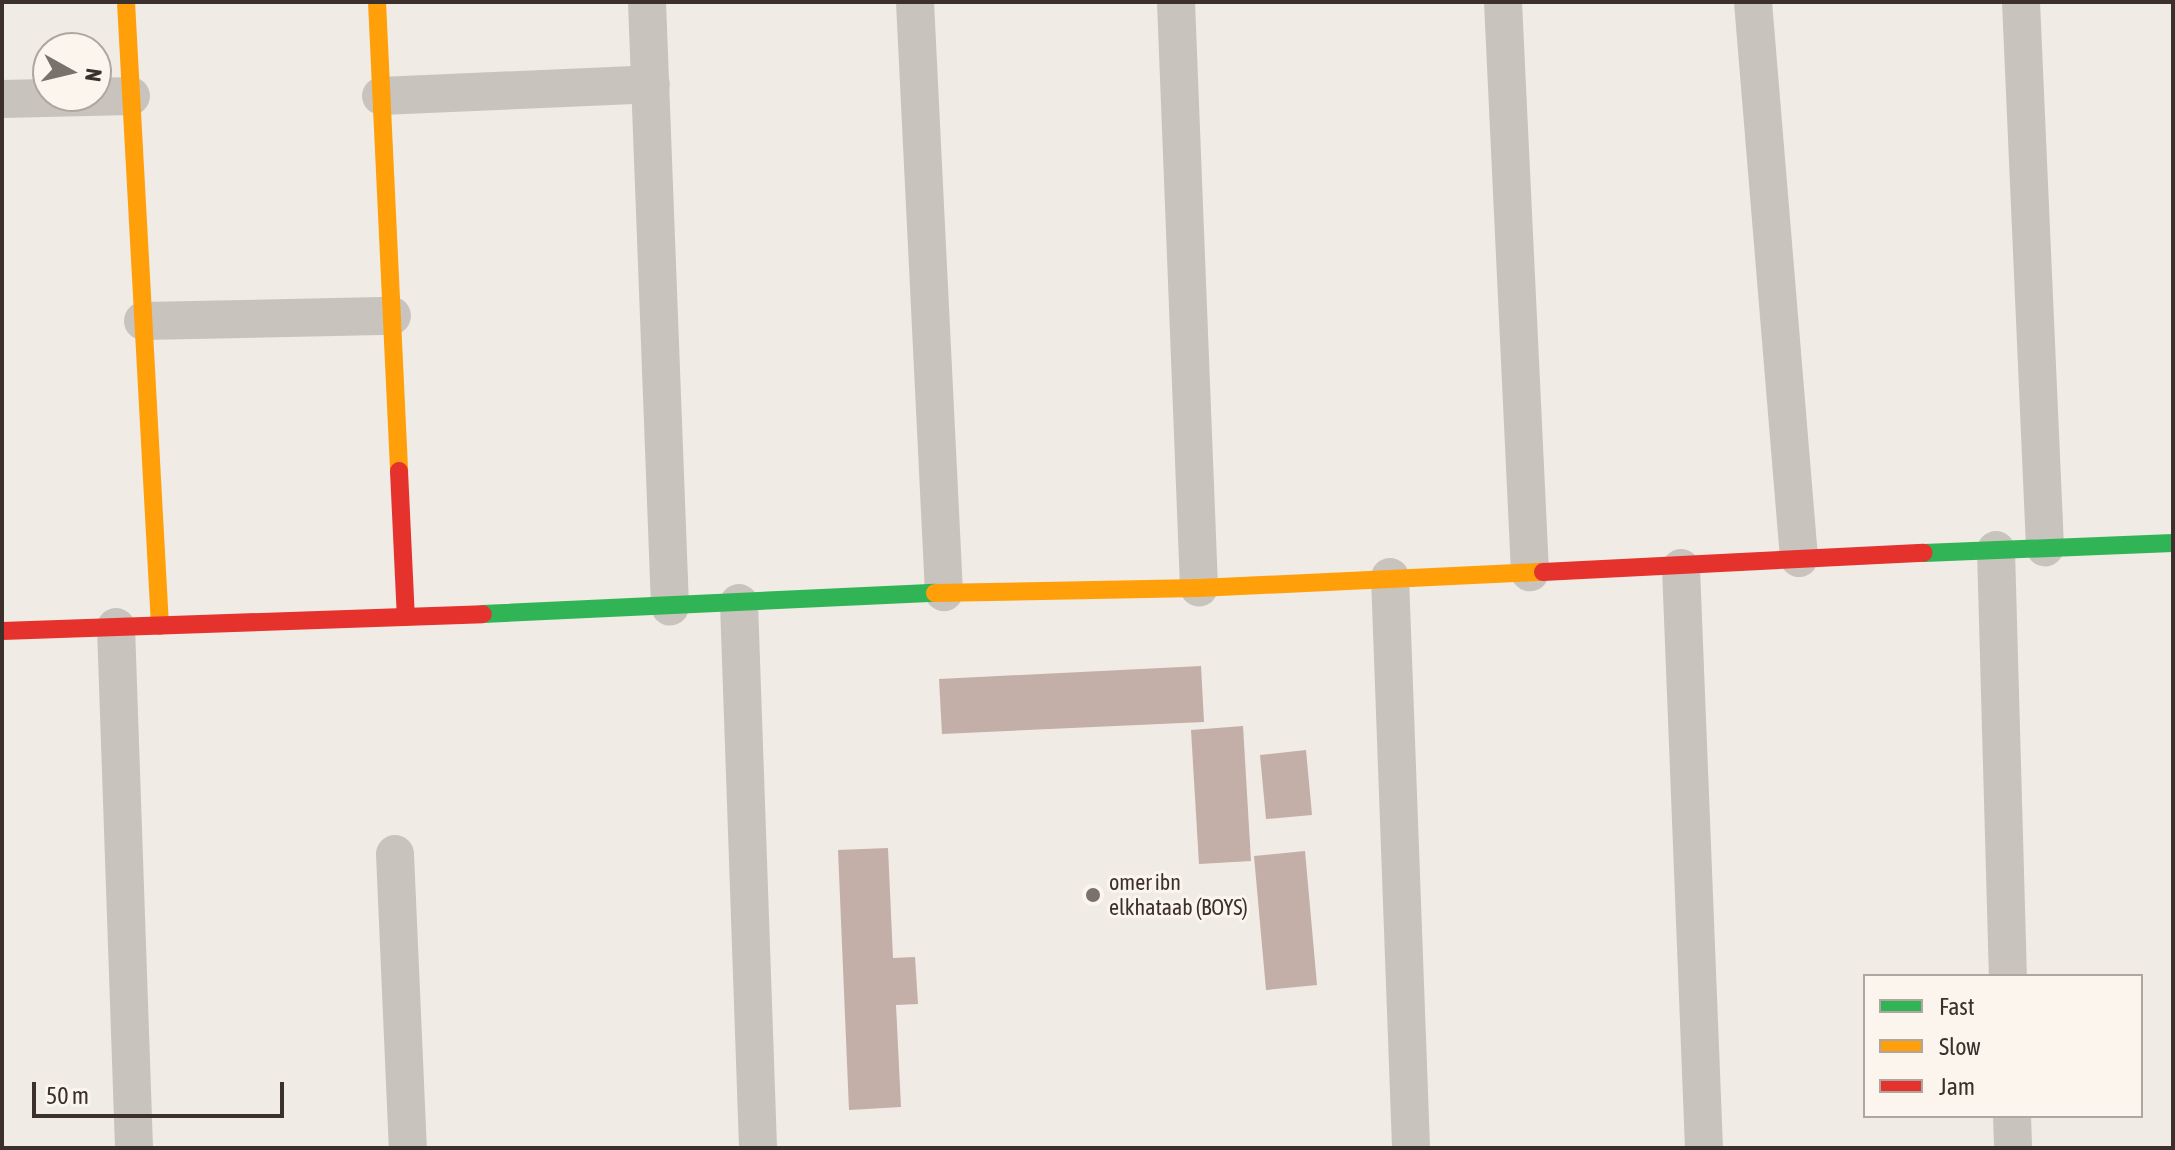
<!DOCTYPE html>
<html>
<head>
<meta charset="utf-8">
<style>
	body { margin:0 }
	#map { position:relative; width:2175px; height:1150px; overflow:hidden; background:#f0ebe5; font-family:"Asap Condensed",sans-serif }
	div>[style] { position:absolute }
	.building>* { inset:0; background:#c3afa7 }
	.street>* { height:38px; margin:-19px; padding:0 19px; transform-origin:19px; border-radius:19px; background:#c9c3be }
	.fast>* { height:18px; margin:-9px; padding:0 9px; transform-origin:9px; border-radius:9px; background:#30b455 }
	.slow>* { height:18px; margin:-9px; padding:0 9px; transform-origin:9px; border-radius:9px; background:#ff9f0a }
	.jam>* { height:18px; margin:-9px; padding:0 9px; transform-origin:9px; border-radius:9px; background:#e5322d }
	.dots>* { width:22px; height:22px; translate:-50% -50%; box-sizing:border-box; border:4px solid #fbf5ee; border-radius:50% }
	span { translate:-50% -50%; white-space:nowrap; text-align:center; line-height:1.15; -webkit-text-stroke:6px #fbf5ee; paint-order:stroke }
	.poi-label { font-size:22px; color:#3b302b }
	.left { translate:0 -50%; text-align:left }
	.frame { position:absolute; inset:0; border:4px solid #3b302b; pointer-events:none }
	.legend { position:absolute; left:1863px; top:974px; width:280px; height:144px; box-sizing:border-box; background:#fbf5ee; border:2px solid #aea6a0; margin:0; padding:10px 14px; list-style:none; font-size:24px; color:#3b302b }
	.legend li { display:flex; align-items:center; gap:16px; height:40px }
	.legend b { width:40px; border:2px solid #aea6a0 }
	.north { position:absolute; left:32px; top:32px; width:80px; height:80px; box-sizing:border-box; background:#fbf5ee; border:2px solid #aea6a0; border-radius:50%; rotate:98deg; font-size:22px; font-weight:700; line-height:32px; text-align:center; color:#3b302b }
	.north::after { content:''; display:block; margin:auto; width:28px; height:36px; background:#7a716c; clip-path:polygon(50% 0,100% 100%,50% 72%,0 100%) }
	.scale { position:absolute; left:32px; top:1082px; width:252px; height:36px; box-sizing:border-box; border:4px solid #3b302b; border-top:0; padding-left:10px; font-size:24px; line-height:28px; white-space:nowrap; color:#3b302b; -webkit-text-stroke:6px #fbf5ee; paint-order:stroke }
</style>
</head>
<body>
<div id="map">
	<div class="building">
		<div style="clip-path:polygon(1201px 666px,1204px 722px,942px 734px,939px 679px)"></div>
		<div style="clip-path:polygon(1243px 726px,1251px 861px,1199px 864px,1191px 730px)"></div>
		<div style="clip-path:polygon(1306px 750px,1312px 815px,1266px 819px,1260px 755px)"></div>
		<div style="clip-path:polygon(888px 848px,893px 958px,915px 957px,918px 1004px,896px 1005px,901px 1107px,849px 1110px,838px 850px)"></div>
		<div style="clip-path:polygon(1305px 851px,1317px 985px,1266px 990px,1254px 856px)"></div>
	</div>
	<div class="street">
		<div style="left:647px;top:2px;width:605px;rotate:87.82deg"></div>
		<div style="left:915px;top:2px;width:591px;rotate:87.19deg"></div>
		<div style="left:1176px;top:2px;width:586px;rotate:87.75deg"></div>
		<div style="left:1503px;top:2px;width:571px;rotate:87.29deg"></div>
		<div style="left:1753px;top:2px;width:558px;rotate:85.27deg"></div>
		<div style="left:2021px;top:2px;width:546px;rotate:87.48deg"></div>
		<div style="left:381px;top:96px;width:270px;rotate:-2.5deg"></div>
		<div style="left:2px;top:99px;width:129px;rotate:-1.3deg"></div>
		<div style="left:143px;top:321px;width:249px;rotate:-1.2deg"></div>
		<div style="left:1996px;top:550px;width:426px;rotate:88.4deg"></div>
		<div style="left:1681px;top:568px;width:580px;rotate:87.73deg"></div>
		<div style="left:1390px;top:577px;width:571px;rotate:87.89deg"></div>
		<div style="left:739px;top:603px;width:545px;rotate:88deg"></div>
		<div style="left:116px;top:627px;width:521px;rotate:88.02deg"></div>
		<div style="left:395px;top:854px;width:294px;rotate:87.5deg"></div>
		<div style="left:2012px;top:1116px;width:32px;rotate:88deg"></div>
	</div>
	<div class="fast">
		<div style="left:1924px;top:553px;width:249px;rotate:-2.3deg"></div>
		<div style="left:483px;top:614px;width:452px;rotate:-2.7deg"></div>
	</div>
	<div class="slow">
		<div style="left:126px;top:2px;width:625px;rotate:86.88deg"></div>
		<div style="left:377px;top:2px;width:470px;rotate:87.3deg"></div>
		<div style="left:935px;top:593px;width:264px;rotate:-1.1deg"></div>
		<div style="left:1199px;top:588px;width:344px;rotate:-2.7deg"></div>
	</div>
	<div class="jam">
		<div style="left:399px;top:471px;width:146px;rotate:87.3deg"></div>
		<div style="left:1543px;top:572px;width:381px;rotate:-2.9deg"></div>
		<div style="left:2px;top:631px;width:481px;rotate:-2deg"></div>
	</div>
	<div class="dots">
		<div style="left:1093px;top:895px;background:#7a716c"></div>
	</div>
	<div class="poi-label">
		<span class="left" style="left:1109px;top:895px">omer ibn<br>elkhataab (BOYS)</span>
	</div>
	<div class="frame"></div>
	<ul class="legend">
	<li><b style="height:10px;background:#30b455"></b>Fast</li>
	<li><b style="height:10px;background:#ff9f0a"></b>Slow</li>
	<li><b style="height:10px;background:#e5322d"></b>Jam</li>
	</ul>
	<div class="north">N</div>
	<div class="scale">50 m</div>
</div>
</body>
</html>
